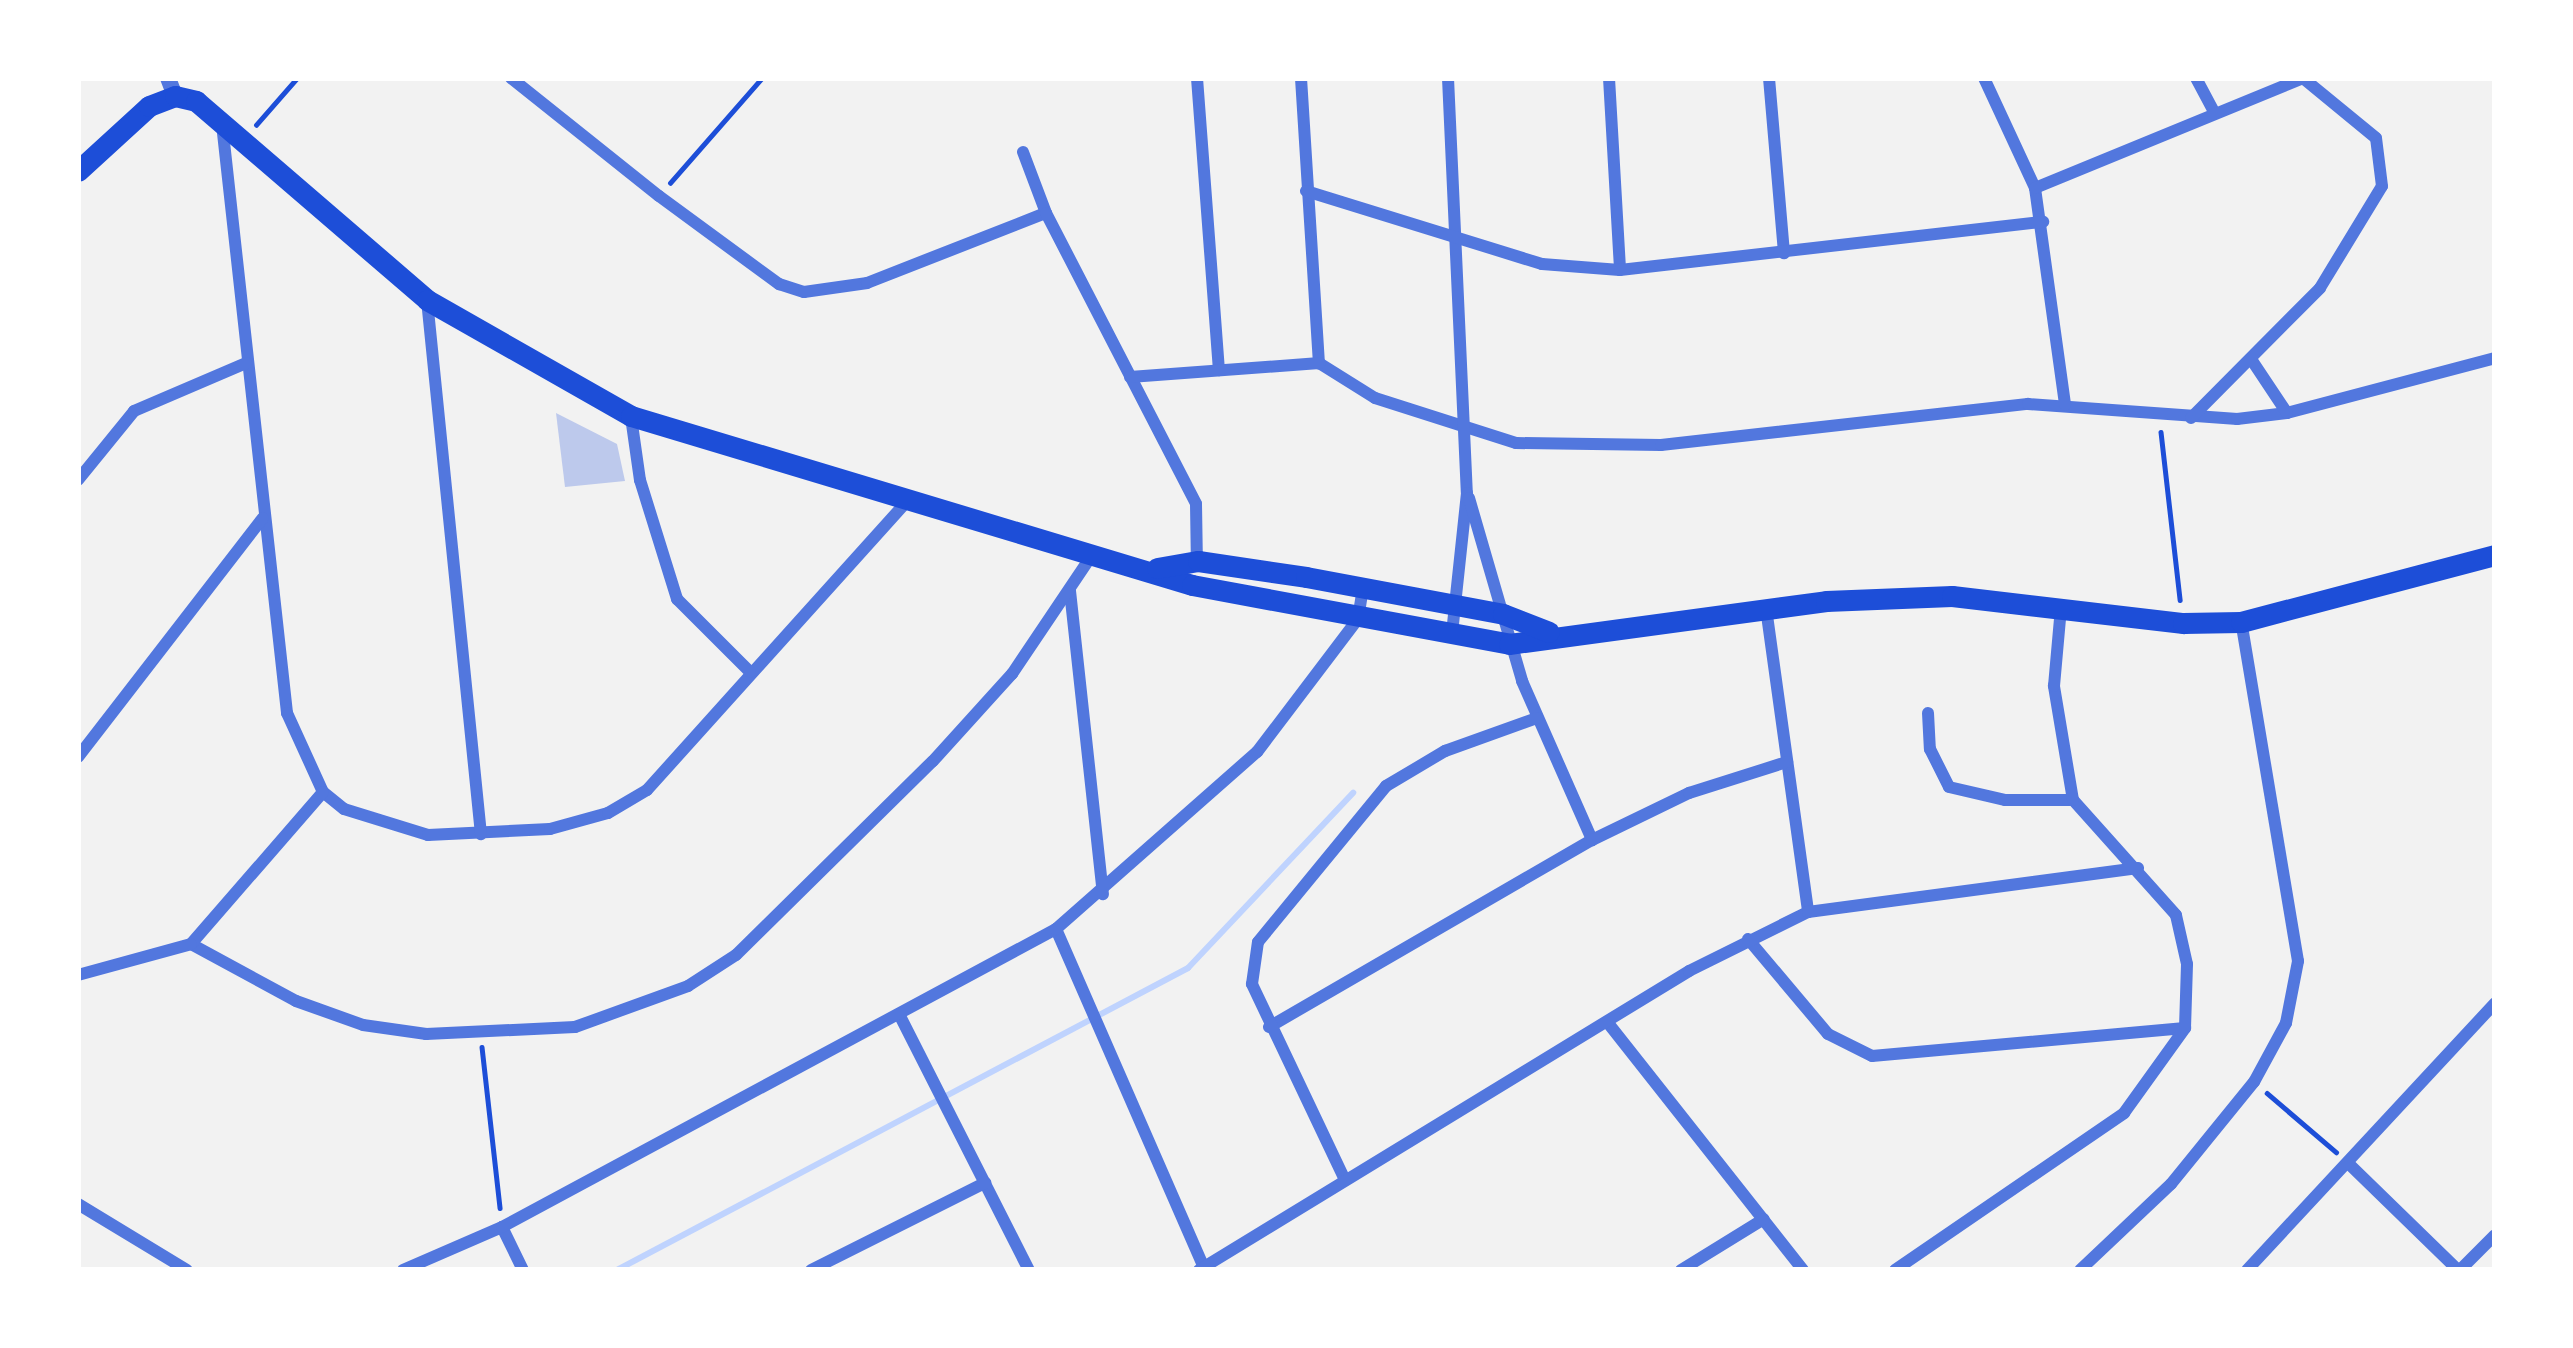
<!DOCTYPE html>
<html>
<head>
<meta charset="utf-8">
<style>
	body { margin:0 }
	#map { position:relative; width:2573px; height:1348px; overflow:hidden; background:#f2f2f2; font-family:"PT Sans",sans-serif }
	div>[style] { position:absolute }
	.stream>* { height:6px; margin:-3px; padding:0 3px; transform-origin:3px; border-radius:3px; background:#bfd3fe }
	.building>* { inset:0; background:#bdc9ec }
	.path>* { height:4.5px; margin:-2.25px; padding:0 2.25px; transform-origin:2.25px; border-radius:2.25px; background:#1d4ed8 }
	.minor>* { height:12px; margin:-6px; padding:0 6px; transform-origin:6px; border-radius:6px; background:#5277de }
	.tertiary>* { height:16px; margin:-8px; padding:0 8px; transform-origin:8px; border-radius:8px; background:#5277de }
	.primary>* { height:21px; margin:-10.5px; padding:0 10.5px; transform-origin:10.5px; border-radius:10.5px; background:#1d4ed8 }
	span { translate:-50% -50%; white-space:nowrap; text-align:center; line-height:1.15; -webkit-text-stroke:9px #fff; paint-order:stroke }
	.frame { position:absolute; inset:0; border:81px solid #fff; pointer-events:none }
</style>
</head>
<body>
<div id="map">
	<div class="stream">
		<div style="left:617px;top:1270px;width:646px;rotate:-27.87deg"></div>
		<div style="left:1188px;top:968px;width:241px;rotate:-46.7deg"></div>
	</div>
	<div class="building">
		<div style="clip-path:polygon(556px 413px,617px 444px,625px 481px,565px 487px)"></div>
	</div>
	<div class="path">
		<div style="left:256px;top:125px;width:62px;rotate:-48.9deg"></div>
		<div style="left:670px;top:183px;width:140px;rotate:-48.8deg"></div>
		<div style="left:2161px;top:432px;width:169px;rotate:83.5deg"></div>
		<div style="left:482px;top:1047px;width:162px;rotate:83.6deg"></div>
		<div style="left:2267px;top:1093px;width:91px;rotate:40.5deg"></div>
	</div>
	<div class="minor">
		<div style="left:511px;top:78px;width:189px;rotate:38.6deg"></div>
		<div style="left:659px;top:196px;width:149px;rotate:36.3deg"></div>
		<div style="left:779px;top:284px;width:26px;rotate:18deg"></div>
		<div style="left:804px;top:292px;width:64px;rotate:-8.1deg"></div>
		<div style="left:867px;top:283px;width:192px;rotate:-21.4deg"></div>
		<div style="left:1197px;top:78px;width:293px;rotate:85.7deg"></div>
		<div style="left:1301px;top:78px;width:286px;rotate:86.4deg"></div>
		<div style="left:1319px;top:363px;width:66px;rotate:32deg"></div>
		<div style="left:1375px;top:398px;width:148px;rotate:17.7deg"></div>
		<div style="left:1516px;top:443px;width:145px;rotate:0.8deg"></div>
		<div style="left:1661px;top:445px;width:369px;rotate:-6.4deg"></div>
		<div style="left:2028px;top:404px;width:210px;rotate:4.1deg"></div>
		<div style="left:2237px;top:419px;width:50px;rotate:-6.8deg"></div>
		<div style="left:2287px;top:413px;width:215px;rotate:-14.8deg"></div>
		<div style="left:1448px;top:78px;width:415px;rotate:87.4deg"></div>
		<div style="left:1467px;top:493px;width:142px;rotate:96.1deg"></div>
		<div style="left:1609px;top:78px;width:192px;rotate:86.7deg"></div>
		<div style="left:1769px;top:78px;width:176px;rotate:85.1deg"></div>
		<div style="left:1984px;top:78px;width:121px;rotate:65.1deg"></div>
		<div style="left:2035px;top:188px;width:219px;rotate:82.1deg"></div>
		<div style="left:2196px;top:78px;width:36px;rotate:62deg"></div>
		<div style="left:222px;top:124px;width:593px;rotate:83.7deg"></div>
		<div style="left:287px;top:713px;width:87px;rotate:65.5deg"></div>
		<div style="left:323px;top:792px;width:27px;rotate:39deg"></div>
		<div style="left:344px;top:809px;width:88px;rotate:17.2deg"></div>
		<div style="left:428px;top:835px;width:122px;rotate:-2.8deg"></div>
		<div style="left:550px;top:829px;width:60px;rotate:-15.4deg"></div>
		<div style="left:608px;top:813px;width:45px;rotate:-30.5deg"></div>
		<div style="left:647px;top:790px;width:386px;rotate:-48deg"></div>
		<div style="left:1023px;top:152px;width:65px;rotate:69.3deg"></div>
		<div style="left:1046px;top:213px;width:327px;rotate:62.7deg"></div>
		<div style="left:1196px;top:504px;width:61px;rotate:89.1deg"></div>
		<div style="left:2035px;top:188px;width:290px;rotate:-22.3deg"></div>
		<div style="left:1306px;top:191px;width:247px;rotate:17.2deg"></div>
		<div style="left:1542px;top:264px;width:78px;rotate:4.4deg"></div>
		<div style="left:1620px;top:270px;width:426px;rotate:-6.5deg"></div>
		<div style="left:427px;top:300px;width:537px;rotate:84.23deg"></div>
		<div style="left:2251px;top:359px;width:65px;rotate:56.3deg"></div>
		<div style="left:1130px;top:377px;width:190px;rotate:-4.2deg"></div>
		<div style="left:631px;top:417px;width:64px;rotate:81.9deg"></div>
		<div style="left:640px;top:480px;width:125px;rotate:72.7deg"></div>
		<div style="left:677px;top:599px;width:103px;rotate:45deg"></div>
		<div style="left:2191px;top:418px;width:183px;rotate:-45.2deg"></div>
		<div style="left:2320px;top:288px;width:119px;rotate:-58.7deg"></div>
		<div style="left:2382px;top:186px;width:48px;rotate:-97.1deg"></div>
		<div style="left:2376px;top:138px;width:94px;rotate:-140.6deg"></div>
		<div style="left:78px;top:480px;width:89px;rotate:-50.9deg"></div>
		<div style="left:134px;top:411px;width:122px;rotate:-23.2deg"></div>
		<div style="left:1469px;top:498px;width:191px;rotate:73.8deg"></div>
		<div style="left:1522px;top:681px;width:174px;rotate:66.2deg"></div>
		<div style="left:1070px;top:591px;width:305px;rotate:83.8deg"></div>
		<div style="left:1766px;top:608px;width:307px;rotate:82.1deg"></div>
		<div style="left:1928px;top:713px;width:36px;rotate:87deg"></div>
		<div style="left:1930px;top:749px;width:42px;rotate:63.4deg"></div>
		<div style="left:1949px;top:787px;width:57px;rotate:13.1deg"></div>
		<div style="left:2005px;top:800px;width:68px"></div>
		<div style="left:78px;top:757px;width:302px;rotate:-52.3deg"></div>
		<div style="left:1056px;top:929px;width:372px;rotate:66.4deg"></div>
		<div style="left:1748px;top:939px;width:124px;rotate:49.9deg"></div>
		<div style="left:1828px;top:1034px;width:49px;rotate:26.6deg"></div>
		<div style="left:1872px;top:1056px;width:314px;rotate:-5.1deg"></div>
		<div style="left:191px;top:944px;width:119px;rotate:28.5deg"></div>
		<div style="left:296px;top:1001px;width:71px;rotate:19.7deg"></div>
		<div style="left:363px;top:1025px;width:64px;rotate:8.1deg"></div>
		<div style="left:426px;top:1034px;width:149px;rotate:-2.7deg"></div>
		<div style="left:575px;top:1027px;width:120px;rotate:-19.9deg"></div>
		<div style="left:688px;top:986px;width:57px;rotate:-32.9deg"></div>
		<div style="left:736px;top:955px;width:276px;rotate:-44.6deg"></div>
		<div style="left:933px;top:761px;width:118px;rotate:-47.8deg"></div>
		<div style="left:1012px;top:674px;width:143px;rotate:-56.1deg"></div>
		<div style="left:191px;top:944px;width:201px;rotate:-49deg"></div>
		<div style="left:78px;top:975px;width:117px;rotate:-15.3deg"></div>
		<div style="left:899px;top:1014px;width:287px;rotate:63.1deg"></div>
		<div style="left:1608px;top:1023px;width:315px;rotate:51.7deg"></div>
		<div style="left:1269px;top:1027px;width:373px;rotate:-30.1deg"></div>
		<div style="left:1592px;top:840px;width:108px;rotate:-25.9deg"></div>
		<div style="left:1689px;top:793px;width:103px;rotate:-17.6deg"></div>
		<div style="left:2349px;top:1164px;width:152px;rotate:44.2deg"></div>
		<div style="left:1345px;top:1180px;width:217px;rotate:-115.4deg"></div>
		<div style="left:1252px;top:984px;width:42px;rotate:-81.9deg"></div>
		<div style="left:1258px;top:942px;width:202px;rotate:-50.6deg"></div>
		<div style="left:1386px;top:786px;width:69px;rotate:-30.7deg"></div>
		<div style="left:1445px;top:751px;width:98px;rotate:-19.7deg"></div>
		<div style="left:78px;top:1204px;width:127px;rotate:31.2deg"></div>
		<div style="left:502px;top:1227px;width:48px;rotate:64deg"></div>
		<div style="left:403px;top:1270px;width:108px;rotate:-23.5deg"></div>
		<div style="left:502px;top:1227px;width:629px;rotate:-28.28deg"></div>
		<div style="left:1056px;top:929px;width:268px;rotate:-41.4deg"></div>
		<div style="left:1257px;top:752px;width:167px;rotate:-52.8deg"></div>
		<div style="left:1358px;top:619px;width:30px;rotate:-81deg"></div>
		<div style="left:811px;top:1270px;width:195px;rotate:-26.6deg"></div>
		<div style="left:1199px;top:1270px;width:574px;rotate:-31.39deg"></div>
		<div style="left:1689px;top:971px;width:133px;rotate:-26.4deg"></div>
		<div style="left:1808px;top:912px;width:333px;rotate:-7.6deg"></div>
		<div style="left:1681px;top:1270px;width:97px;rotate:-31.6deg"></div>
		<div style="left:1895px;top:1270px;width:278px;rotate:-34.4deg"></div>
		<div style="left:2124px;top:1113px;width:105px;rotate:-54.3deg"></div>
		<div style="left:2185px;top:1028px;width:64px;rotate:-88.2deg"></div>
		<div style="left:2187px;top:964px;width:50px;rotate:-102.7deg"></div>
		<div style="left:2176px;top:915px;width:154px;rotate:-131.8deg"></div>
		<div style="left:2073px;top:800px;width:116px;rotate:-99.5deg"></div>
		<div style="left:2054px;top:686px;width:79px;rotate:-84.9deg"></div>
		<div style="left:2080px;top:1270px;width:125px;rotate:-43.4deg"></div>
		<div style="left:2171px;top:1184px;width:132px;rotate:-50.9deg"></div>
		<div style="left:2254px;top:1082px;width:67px;rotate:-61.5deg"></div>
		<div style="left:2286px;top:1023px;width:63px;rotate:-79deg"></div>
		<div style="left:2298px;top:961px;width:344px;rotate:-99.5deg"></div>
		<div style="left:2247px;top:1270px;width:364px;rotate:-47.1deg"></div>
		<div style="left:2460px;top:1270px;width:49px;rotate:-45deg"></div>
	</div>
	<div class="tertiary">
		<div style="left:168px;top:78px;width:19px;rotate:69deg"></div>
	</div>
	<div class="primary">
		<div style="left:78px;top:171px;width:96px;rotate:-42.5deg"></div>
		<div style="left:149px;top:106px;width:28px;rotate:-21deg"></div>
		<div style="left:175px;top:96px;width:22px;rotate:13deg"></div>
		<div style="left:196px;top:101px;width:305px;rotate:40.7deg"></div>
		<div style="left:427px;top:300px;width:235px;rotate:29.6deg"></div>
		<div style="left:631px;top:416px;width:586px;rotate:16.76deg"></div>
		<div style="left:1192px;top:585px;width:322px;rotate:10.5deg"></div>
		<div style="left:1509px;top:644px;width:320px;rotate:-7.7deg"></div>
		<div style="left:1826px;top:601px;width:126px;rotate:-2.3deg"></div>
		<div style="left:1952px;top:596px;width:233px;rotate:6.7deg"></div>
		<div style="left:2183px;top:623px;width:58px;rotate:-1deg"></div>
		<div style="left:2241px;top:622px;width:263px;rotate:-14.8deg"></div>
		<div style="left:1157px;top:568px;width:42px;rotate:-9.7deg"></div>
		<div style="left:1198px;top:561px;width:109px;rotate:8.4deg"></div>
		<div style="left:1306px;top:577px;width:200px;rotate:10.6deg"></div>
		<div style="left:1503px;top:614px;width:49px;rotate:21.4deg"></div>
	</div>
	<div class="frame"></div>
</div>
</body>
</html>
